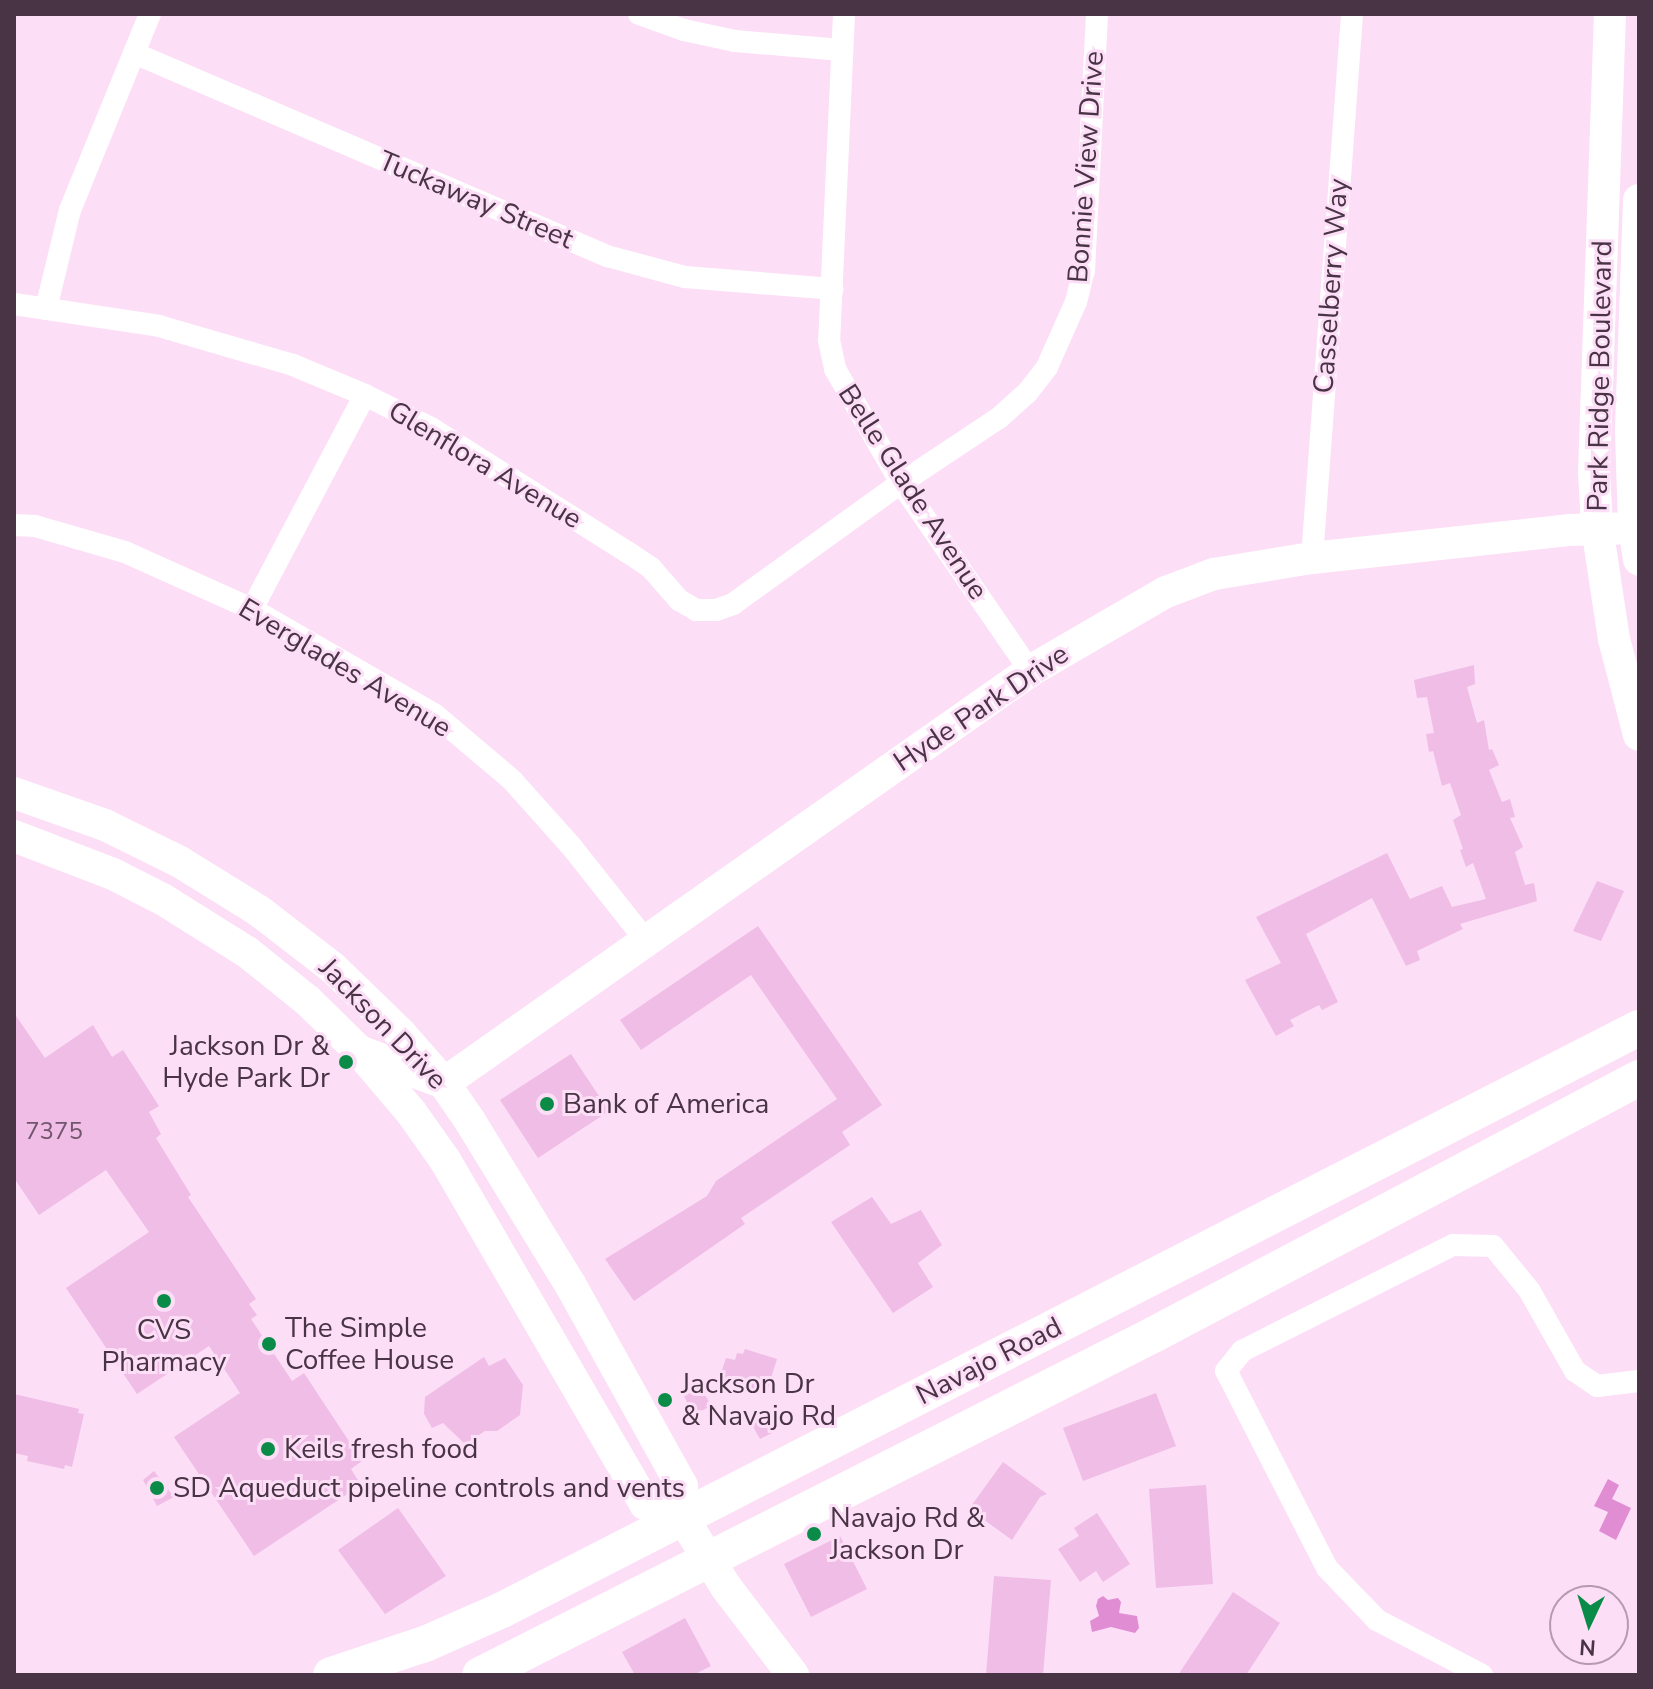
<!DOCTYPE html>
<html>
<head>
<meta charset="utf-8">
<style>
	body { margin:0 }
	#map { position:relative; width:1653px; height:1689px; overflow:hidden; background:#fddef7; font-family:"Nunito Sans",sans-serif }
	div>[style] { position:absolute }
	.water>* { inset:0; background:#e08dd4 }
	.building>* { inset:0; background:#efbde6 }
	.street>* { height:22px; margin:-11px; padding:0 11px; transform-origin:11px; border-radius:11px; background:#fff }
	.secondary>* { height:32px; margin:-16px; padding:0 16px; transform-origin:16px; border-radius:16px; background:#fff }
	.primary>* { height:36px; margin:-18px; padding:0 18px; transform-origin:18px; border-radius:18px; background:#fff }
	.dots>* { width:22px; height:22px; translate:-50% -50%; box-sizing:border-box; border:4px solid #fddef7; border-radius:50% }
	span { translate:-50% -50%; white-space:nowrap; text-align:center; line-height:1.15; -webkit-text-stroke:6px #fddef7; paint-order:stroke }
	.number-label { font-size:24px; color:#72566d }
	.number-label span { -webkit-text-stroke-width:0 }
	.street-label { font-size:28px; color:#493445 }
	.poi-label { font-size:28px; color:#493445 }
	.right { translate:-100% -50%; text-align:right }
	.left { translate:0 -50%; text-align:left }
	.frame { position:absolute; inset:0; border:16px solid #493445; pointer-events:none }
	.north { position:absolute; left:1549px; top:1585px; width:80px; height:80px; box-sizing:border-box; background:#fddef7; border:2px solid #b59ab0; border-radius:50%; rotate:184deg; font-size:22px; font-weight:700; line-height:32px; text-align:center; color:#493445 }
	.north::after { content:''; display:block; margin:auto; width:28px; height:36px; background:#0a8c48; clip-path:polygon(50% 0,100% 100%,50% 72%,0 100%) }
</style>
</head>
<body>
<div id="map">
	<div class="water">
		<div style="clip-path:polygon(1608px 1479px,1619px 1485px,1612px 1499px,1631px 1508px,1616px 1540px,1599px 1531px,1608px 1512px,1594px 1506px)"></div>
		<div style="clip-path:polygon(1103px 1596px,1108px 1600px,1118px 1598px,1121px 1602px,1119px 1613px,1137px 1616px,1139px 1628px,1135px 1633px,1111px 1627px,1092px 1632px,1090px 1621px,1099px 1616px,1096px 1606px,1098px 1599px)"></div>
	</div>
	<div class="building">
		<div style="clip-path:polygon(1474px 665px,1475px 684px,1467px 687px,1477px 723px,1484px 720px,1489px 750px,1492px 749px,1499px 765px,1489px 770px,1502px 802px,1510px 799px,1515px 817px,1510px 818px,1523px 847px,1515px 852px,1525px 885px,1534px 883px,1537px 901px,1460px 924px,1463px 929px,1417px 951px,1420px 960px,1406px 966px,1372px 898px,1306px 934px,1338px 1002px,1322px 1010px,1319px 1005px,1290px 1020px,1294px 1026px,1276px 1036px,1245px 980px,1281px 963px,1256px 917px,1387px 853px,1410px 899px,1442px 886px,1452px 907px,1486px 899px,1473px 863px,1466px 867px,1460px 850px,1463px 849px,1453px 820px,1461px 815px,1450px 783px,1442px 786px,1433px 751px,1429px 752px,1426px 734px,1434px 733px,1427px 697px,1417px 698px,1414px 680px)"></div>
		<div style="clip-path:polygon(1597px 881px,1624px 891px,1601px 941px,1573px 931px)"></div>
		<div style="clip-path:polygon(758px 926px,882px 1105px,842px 1132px,850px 1145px,741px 1218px,745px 1224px,634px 1301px,605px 1259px,707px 1196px,716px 1181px,837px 1099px,751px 975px,641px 1050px,620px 1020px)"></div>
		<div style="clip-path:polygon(14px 1013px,45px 1058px,93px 1025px,112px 1057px,123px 1050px,159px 1106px,149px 1112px,161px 1134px,156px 1138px,191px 1195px,188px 1197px,256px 1299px,249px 1304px,257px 1315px,251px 1319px,292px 1381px,304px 1373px,362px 1461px,351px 1469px,361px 1485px,254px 1556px,174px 1437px,240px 1393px,209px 1346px,137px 1394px,66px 1288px,149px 1232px,106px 1170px,39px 1215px,14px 1178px)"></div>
		<div style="clip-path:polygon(571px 1054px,609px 1111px,538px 1158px,500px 1100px)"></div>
		<div style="clip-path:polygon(872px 1197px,891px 1224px,921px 1210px,942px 1245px,918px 1263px,933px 1287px,893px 1313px,831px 1222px)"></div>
		<div style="clip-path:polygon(745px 1349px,777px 1359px,766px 1394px,720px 1376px,726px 1358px,735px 1360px,737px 1353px,743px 1354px)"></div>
		<div style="clip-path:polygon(484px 1357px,489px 1366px,505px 1358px,523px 1385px,520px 1415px,497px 1431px,485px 1431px,465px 1444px,443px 1423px,432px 1428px,424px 1414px,425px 1397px)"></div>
		<div style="clip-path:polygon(701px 1387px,711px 1406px,693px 1415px,684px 1396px)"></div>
		<div style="clip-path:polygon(1156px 1393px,1176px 1446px,1083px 1481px,1063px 1428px)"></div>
		<div style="clip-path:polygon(14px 1394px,79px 1409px,78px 1413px,84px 1414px,72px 1467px,65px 1465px,64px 1469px,27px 1461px,28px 1456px,14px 1453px)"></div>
		<div style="clip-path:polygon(768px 1413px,776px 1431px,760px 1439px,750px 1421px)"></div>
		<div style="clip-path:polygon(1003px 1462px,1047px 1494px,1040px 1497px,1012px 1540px,969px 1509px)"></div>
		<div style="clip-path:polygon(154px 1471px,174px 1497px,157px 1506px,143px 1480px)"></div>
		<div style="clip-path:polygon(1206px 1485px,1213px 1584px,1156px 1588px,1149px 1489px)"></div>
		<div style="clip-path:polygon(398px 1508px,446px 1576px,385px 1614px,338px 1550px)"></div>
		<div style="clip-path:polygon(1097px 1513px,1130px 1564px,1103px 1582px,1096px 1571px,1080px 1582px,1058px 1549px,1079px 1536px,1074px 1528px)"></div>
		<div style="clip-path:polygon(840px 1536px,867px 1589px,811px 1617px,784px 1564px)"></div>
		<div style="clip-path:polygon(994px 1576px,1051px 1580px,1043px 1675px,986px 1675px)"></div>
		<div style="clip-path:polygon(1233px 1592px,1280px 1623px,1246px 1675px,1178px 1675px)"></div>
		<div style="clip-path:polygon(685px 1618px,711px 1666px,693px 1675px,635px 1675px,622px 1652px)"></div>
	</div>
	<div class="street">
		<div style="left:639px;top:14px;width:48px;rotate:19.6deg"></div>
		<div style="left:684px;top:30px;width:52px;rotate:12.2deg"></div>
		<div style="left:735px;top:41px;width:107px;rotate:4.8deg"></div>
		<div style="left:844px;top:14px;width:326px;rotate:92.6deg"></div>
		<div style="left:829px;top:340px;width:30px;rotate:78deg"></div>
		<div style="left:835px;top:369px;width:132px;rotate:59.9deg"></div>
		<div style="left:901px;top:483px;width:228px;rotate:55.5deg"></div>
		<div style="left:134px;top:53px;width:515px;rotate:23.23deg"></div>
		<div style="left:607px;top:256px;width:81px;rotate:15.1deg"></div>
		<div style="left:685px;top:277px;width:148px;rotate:4.6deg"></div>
		<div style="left:14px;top:304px;width:147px;rotate:8.6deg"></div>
		<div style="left:159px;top:326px;width:140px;rotate:16.2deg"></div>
		<div style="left:293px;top:365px;width:78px;rotate:22.6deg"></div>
		<div style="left:365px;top:395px;width:74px;rotate:26.6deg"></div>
		<div style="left:431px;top:428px;width:234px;rotate:32.3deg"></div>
		<div style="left:629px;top:553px;width:27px;rotate:34deg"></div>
		<div style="left:651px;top:568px;width:43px;rotate:48.8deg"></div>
		<div style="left:679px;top:600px;width:20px;rotate:30deg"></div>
		<div style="left:696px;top:610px;width:20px"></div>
		<div style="left:716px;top:610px;width:18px;rotate:-19deg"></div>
		<div style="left:733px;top:604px;width:207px;rotate:-35.8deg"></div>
		<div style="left:901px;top:483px;width:118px;rotate:-33.6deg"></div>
		<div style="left:999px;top:418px;width:38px;rotate:-42deg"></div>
		<div style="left:1027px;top:393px;width:33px;rotate:-52deg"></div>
		<div style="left:1047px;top:367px;width:71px;rotate:-66deg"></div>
		<div style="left:1076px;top:302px;width:32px;rotate:-76deg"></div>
		<div style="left:1084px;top:271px;width:257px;rotate:-87.1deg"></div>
		<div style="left:46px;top:309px;width:102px;rotate:-76.4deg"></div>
		<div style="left:70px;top:210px;width:212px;rotate:-67.8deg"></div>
		<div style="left:14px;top:525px;width:21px;rotate:3deg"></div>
		<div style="left:35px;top:526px;width:94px;rotate:16.1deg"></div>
		<div style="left:125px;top:552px;width:139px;rotate:24.2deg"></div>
		<div style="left:252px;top:609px;width:210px;rotate:30deg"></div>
		<div style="left:434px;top:714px;width:102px;rotate:40.2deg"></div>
		<div style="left:512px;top:780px;width:89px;rotate:48.2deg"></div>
		<div style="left:571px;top:846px;width:122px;rotate:51.6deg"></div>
		<div style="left:1312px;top:558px;width:545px;rotate:-85.79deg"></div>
		<div style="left:252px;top:609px;width:242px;rotate:-62.2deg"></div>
		<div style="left:1482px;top:1675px;width:119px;rotate:-152.4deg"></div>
		<div style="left:1377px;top:1620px;width:72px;rotate:-133.9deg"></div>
		<div style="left:1327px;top:1568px;width:221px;rotate:-117.1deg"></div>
		<div style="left:1226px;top:1371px;width:26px;rotate:-51deg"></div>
		<div style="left:1242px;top:1351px;width:236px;rotate:-26.7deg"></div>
		<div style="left:1453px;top:1245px;width:40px;rotate:1.4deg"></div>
		<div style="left:1493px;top:1246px;width:57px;rotate:50.7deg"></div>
		<div style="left:1529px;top:1290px;width:93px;rotate:60.4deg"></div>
		<div style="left:1575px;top:1371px;width:27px;rotate:34deg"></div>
		<div style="left:1597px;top:1386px;width:42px;rotate:-6.8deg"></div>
	</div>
	<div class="secondary">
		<div style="left:1610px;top:14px;width:457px;rotate:92deg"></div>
		<div style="left:1594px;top:471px;width:56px;rotate:86.9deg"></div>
		<div style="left:1597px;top:527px;width:113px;rotate:81.4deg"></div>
		<div style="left:1614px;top:639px;width:99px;rotate:75.4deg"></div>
		<div style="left:1639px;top:200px;width:231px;rotate:92deg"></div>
		<div style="left:1631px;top:431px;width:97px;rotate:88.2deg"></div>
		<div style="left:1634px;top:528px;width:32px;rotate:81deg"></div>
		<div style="left:14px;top:793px;width:96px;rotate:19.4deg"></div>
		<div style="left:105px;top:825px;width:84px;rotate:26.3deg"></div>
		<div style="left:180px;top:862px;width:93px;rotate:31.8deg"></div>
		<div style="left:259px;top:911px;width:93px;rotate:37.6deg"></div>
		<div style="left:333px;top:968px;width:95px;rotate:44.1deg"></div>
		<div style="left:401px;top:1034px;width:65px;rotate:48.7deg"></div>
		<div style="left:444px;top:1083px;width:46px;rotate:55.6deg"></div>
		<div style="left:470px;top:1121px;width:191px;rotate:58.5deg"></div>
		<div style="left:570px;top:1284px;width:231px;rotate:61deg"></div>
		<div style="left:682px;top:1486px;width:31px;rotate:90deg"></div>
		<div style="left:682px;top:1517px;width:83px;rotate:57.8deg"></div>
		<div style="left:726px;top:1587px;width:111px;rotate:52.7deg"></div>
		<div style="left:14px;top:836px;width:106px;rotate:21deg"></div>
		<div style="left:113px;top:874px;width:57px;rotate:27deg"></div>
		<div style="left:164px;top:900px;width:98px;rotate:32.1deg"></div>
		<div style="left:247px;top:952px;width:77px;rotate:38.7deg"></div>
		<div style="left:307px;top:1000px;width:73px;rotate:44.4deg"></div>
		<div style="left:359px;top:1051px;width:80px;rotate:49.6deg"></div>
		<div style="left:411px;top:1112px;width:59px;rotate:54.7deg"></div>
		<div style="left:445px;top:1160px;width:398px;rotate:59.8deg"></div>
		<div style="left:645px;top:1504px;width:39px;rotate:19deg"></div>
		<div style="left:359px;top:1051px;width:91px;rotate:20.6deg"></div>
		<div style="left:444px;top:1083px;width:716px;rotate:-35.11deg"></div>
		<div style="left:1030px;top:671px;width:157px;rotate:-30.2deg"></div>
		<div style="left:1166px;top:592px;width:51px;rotate:-20.6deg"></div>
		<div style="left:1214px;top:574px;width:99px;rotate:-9.3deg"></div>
		<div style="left:1312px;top:558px;width:260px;rotate:-6.2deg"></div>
		<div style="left:1570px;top:530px;width:64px;rotate:-1.8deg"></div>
	</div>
	<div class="primary">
		<div style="left:331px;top:1675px;width:99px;rotate:-18.3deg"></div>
		<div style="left:425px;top:1644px;width:84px;rotate:-23.8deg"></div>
		<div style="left:502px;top:1610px;width:1277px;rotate:-27.11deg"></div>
		<div style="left:480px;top:1675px;width:754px;rotate:-26.8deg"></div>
		<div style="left:1153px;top:1335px;width:550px;rotate:-27.87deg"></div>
	</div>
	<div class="dots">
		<div style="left:346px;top:1062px;background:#0a8c48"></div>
		<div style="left:547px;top:1104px;background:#0a8c48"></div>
		<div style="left:164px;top:1301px;background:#0a8c48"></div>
		<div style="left:269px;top:1344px;background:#0a8c48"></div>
		<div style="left:665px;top:1400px;background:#0a8c48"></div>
		<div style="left:268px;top:1449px;background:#0a8c48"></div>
		<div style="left:157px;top:1488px;background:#0a8c48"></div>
		<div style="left:814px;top:1534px;background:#0a8c48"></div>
	</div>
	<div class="number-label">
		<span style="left:54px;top:1132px">7375</span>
	</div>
	<div class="street-label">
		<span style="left:1086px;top:167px;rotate:-86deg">Bonnie View Drive</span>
		<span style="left:476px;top:200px;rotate:23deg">Tuckaway Street</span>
		<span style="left:1331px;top:286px;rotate:-86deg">Casselberry Way</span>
		<span style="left:1600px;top:376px;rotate:-89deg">Park Ridge Boulevard</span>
		<span style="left:485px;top:465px;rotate:31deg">Glenflora Avenue</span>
		<span style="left:913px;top:492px;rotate:57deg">Belle Glade Avenue</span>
		<span style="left:345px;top:668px;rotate:31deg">Everglades Avenue</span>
		<span style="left:981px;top:708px;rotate:-34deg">Hyde Park Drive</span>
		<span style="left:383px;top:1024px;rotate:46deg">Jackson Drive</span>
		<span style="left:989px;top:1361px;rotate:-27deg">Navajo Road</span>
	</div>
	<div class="poi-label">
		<span class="right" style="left:330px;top:1062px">Jackson Dr &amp;<br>Hyde Park Dr</span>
		<span class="left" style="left:563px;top:1104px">Bank of America</span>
		<span class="left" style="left:285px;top:1344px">The Simple<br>Coffee House</span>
		<span style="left:164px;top:1346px">CVS<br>Pharmacy</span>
		<span class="left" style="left:681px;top:1400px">Jackson Dr<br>&amp; Navajo Rd</span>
		<span class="left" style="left:284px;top:1449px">Keils fresh food</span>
		<span class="left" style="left:173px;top:1488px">SD Aqueduct pipeline controls and vents</span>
		<span class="left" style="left:830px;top:1534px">Navajo Rd &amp;<br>Jackson Dr</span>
	</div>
	<div class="frame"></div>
	<div class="north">N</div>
</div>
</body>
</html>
